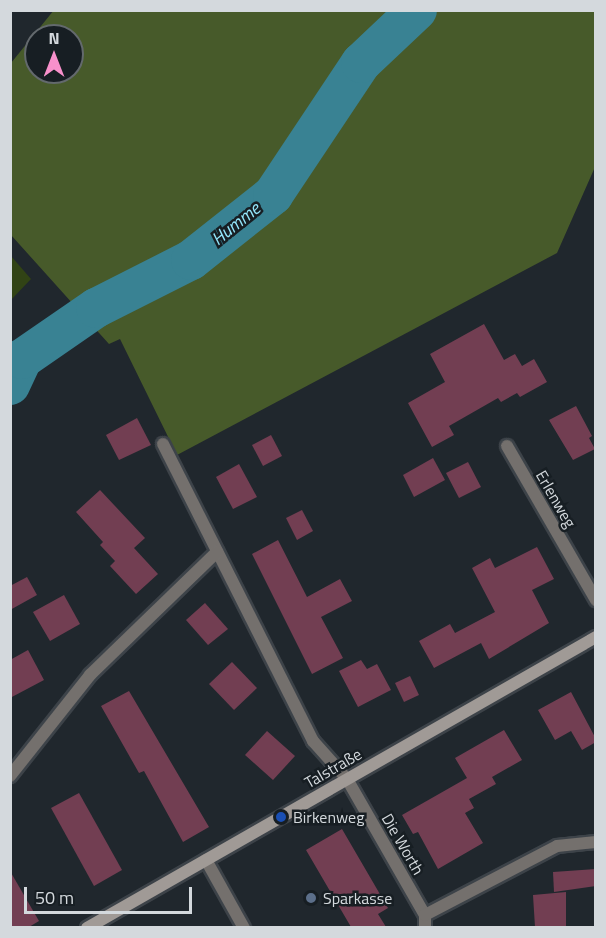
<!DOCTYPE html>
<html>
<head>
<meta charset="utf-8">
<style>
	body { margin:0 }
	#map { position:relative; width:606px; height:938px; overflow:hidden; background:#20272d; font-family:"Titillium Web",sans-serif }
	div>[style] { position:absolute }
	.green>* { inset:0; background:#314315 }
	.forest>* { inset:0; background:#475a2a }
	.river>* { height:40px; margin:-20px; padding:0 20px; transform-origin:20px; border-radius:20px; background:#398293 }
	.building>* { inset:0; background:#723e52 }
	.roads { filter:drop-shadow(2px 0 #3d4349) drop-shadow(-2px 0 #3d4349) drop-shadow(0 2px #3d4349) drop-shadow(0 -2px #3d4349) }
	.lane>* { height:12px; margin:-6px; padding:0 6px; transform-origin:6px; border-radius:6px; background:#74706d }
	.street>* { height:12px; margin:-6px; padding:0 6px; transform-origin:6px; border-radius:6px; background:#74706d }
	.secondary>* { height:12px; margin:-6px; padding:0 6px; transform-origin:6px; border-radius:6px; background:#a09a96 }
	.dots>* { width:16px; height:16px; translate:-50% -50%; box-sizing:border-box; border:3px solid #171e23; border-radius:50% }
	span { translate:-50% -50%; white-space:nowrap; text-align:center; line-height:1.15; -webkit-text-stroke:5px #171e23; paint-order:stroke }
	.street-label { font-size:16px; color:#d4d9dd }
	.poi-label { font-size:16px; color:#d4d9dd }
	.left { translate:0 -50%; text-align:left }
	.water-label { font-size:18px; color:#94e7fc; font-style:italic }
	.frame { position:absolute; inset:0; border:12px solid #d4d9dd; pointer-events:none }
	.north { position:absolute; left:24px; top:24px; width:60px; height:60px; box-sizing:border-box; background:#171e23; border:2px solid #63696d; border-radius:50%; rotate:0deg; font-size:16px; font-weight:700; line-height:24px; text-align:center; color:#d4d9dd }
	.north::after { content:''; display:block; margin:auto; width:21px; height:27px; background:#f890cb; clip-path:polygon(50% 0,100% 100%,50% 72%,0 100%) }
	.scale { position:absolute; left:24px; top:887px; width:168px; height:27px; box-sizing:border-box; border:3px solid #d4d9dd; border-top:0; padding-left:8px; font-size:18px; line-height:21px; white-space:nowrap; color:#d4d9dd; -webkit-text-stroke:4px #171e23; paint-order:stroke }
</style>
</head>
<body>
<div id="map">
	<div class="green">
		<div style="clip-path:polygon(11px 256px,31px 279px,11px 300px)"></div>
	</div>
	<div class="forest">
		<div style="clip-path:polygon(evenodd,54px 10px,595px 11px,595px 167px,557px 253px,177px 455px,120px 339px,109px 344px,11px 235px,11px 63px,54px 10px,36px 36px,72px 36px,72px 72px,36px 72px,36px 36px)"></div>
	</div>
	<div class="river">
		<div style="left:10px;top:385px;width:29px;rotate:-65deg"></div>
		<div style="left:22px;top:359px;width:90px;rotate:-34.6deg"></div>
		<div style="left:96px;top:308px;width:106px;rotate:-26.8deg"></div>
		<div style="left:191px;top:260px;width:105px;rotate:-38.4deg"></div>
		<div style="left:273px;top:195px;width:159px;rotate:-56.3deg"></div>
		<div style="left:361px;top:63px;width:77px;rotate:-43.4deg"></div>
	</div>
	<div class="building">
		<div style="clip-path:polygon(484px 324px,504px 360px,515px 354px,522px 366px,534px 359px,547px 382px,520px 397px,517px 393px,501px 402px,498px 398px,449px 426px,454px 435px,432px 447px,408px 403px,445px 382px,430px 354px)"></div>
		<div style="clip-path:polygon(576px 406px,592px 436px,589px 438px,595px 449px,573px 460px,549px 420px)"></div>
		<div style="clip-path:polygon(137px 418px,151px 445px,119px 460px,106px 435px)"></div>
		<div style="clip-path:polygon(271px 435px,282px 456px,263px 466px,252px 445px)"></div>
		<div style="clip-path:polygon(433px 458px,445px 480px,414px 497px,403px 475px)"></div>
		<div style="clip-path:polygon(468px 462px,481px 487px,459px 498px,446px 473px)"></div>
		<div style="clip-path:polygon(239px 464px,257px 497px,233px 509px,216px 477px)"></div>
		<div style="clip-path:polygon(100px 490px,145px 538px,134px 548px,158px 574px,136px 594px,110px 566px,115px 561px,100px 545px,103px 542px,76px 512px)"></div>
		<div style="clip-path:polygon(302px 510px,313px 531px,297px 540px,286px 518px)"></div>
		<div style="clip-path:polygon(278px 540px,307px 597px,340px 579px,352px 601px,321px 617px,343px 658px,312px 674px,252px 554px)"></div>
		<div style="clip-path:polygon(537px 547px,554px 579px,532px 590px,549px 623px,489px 659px,481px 643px,434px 668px,419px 641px,450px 624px,455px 633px,495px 612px,472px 568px,490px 558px,495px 568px)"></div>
		<div style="clip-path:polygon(27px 577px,37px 595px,10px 610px,10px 586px)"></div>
		<div style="clip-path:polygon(64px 595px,80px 624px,50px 641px,33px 612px)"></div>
		<div style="clip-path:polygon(205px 603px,228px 629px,208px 645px,186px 620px)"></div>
		<div style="clip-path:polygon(28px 650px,44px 680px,10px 698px,10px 660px)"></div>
		<div style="clip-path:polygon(361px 660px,367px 669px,377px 664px,391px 690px,358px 707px,339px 671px)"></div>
		<div style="clip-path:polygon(232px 662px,257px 688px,234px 710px,209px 684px)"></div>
		<div style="clip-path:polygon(410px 676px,419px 695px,404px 702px,395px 683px)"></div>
		<div style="clip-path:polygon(129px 691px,209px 827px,183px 842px,144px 771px,139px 773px,101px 706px)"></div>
		<div style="clip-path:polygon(571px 692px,596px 739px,596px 742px,582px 750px,571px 731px,555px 740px,538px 710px)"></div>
		<div style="clip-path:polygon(504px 730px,522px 760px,492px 777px,496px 784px,469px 799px,474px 808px,465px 813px,483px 843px,438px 869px,418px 832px,413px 834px,402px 815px,467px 778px,455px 758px)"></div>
		<div style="clip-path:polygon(267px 731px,295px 756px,273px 780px,245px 755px)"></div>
		<div style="clip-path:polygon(79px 793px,122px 870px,94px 886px,51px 808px)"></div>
		<div style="clip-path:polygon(342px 829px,388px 908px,378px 914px,386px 927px,351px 927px,306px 850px)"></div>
		<div style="clip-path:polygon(596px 869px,596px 886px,554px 892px,553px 872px)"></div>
		<div style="clip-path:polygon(10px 871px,39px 921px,29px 927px,10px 927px)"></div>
		<div style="clip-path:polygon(566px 892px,566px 927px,535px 927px,533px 895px)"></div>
	</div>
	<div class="roads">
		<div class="lane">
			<div style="left:206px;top:860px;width:78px;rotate:60.8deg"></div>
		</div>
		<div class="street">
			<div style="left:163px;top:444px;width:333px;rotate:63.2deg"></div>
			<div style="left:313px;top:741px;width:51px;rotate:48.2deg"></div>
			<div style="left:347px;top:779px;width:157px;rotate:60.2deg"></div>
			<div style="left:425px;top:915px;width:13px;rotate:90deg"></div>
			<div style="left:507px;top:446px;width:178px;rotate:60deg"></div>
			<div style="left:10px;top:776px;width:129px;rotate:-51.6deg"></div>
			<div style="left:90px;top:675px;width:177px;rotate:-44.1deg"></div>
			<div style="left:425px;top:915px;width:149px;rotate:-27.6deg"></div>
			<div style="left:557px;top:846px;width:39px;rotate:-6deg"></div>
		</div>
		<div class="secondary">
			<div style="left:87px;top:928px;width:586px;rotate:-29.76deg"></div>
		</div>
	</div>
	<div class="dots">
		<div style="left:281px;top:817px;background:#1a4fb4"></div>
		<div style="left:311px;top:898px;background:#5c6f8a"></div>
	</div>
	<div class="street-label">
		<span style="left:556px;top:499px;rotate:60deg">Erlenweg</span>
		<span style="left:333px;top:768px;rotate:-30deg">Talstraße</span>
		<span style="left:403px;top:844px;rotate:60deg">Die Worth</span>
	</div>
	<div class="poi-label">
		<span class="left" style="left:293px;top:817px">Birkenweg</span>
		<span class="left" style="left:323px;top:898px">Sparkasse</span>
	</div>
	<div class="water-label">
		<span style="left:236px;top:224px;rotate:-39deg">Humme</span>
	</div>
	<div class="frame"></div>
	<div class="north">N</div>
	<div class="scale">50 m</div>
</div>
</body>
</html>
